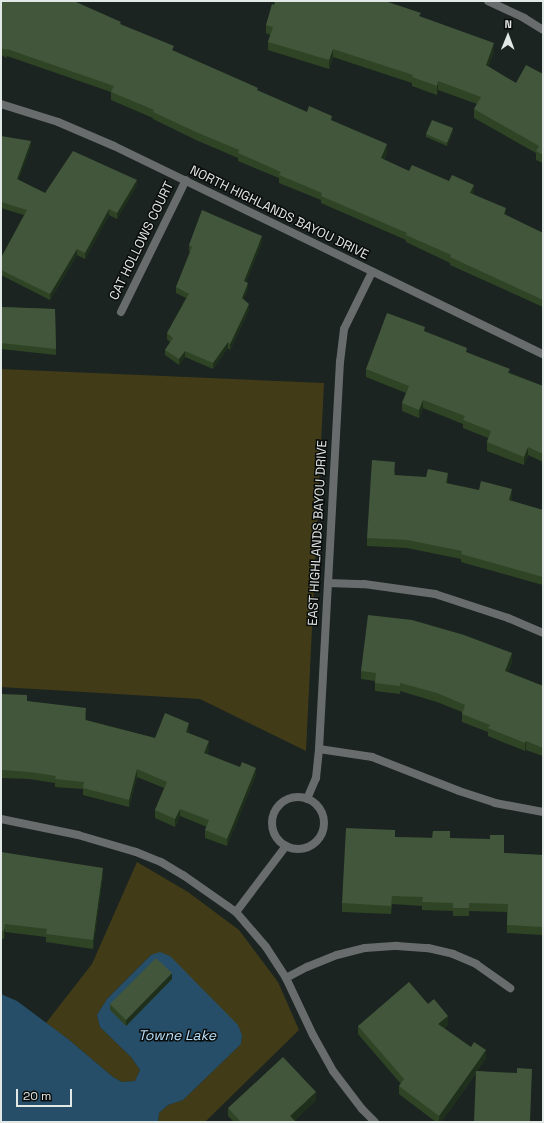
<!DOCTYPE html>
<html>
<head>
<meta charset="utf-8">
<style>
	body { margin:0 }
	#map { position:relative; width:544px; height:1123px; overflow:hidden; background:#1b2421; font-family:"Space Grotesk",sans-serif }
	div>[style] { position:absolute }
	.green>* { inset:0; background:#413c17 }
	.water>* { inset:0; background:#274e69 }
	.minor>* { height:8px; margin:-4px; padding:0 4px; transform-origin:4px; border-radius:4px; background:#686c6d }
	.minor>.ring { margin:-4px; padding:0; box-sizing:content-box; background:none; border:8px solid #686c6d; border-radius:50% }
	.wall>* { inset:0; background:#2e4425 }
	.shaded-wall>* { inset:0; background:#1e301b }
	.building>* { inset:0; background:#41563a }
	span { translate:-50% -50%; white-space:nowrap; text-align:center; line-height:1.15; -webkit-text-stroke:3px #090c0b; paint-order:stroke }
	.street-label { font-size:13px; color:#e2e8e6 }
	.water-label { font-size:14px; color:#bae0fc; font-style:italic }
	.frame { position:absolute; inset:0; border:2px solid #e2e8e6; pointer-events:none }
	.north { position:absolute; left:488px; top:16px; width:40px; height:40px; -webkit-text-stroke:3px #090c0b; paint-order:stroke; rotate:1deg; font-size:11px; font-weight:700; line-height:16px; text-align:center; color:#e2e8e6 }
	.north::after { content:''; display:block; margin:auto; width:14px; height:18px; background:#e2e8e6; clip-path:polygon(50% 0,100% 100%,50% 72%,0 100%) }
	.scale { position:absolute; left:16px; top:1089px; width:56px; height:18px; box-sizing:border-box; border:2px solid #e2e8e6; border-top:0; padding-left:5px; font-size:12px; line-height:14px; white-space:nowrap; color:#e2e8e6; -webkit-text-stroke:3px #090c0b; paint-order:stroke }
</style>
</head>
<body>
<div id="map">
	<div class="green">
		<div style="clip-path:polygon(1px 369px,324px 383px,306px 751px,200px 699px,1px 687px)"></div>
		<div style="clip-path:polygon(137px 862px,188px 892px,239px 930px,278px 982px,299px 1030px,205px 1122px,158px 1122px,159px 1113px,168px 1105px,183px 1100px,241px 1044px,242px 1035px,151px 955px,107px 999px,97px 1015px,100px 1027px,131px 1057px,140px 1070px,135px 1081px,122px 1082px,113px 1077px,68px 1039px,46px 1023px,92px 964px)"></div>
	</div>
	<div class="water">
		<div style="clip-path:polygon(160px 952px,170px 956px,238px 1025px,242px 1035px,241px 1044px,183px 1100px,168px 1105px,159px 1113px,158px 1122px,1px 1122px,1px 994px,17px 1001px,68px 1039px,113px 1077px,122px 1082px,135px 1081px,140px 1070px,131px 1057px,100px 1027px,97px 1015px,107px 999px,151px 955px)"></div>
	</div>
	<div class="minor">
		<div style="left:488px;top:1px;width:40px;rotate:25deg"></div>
		<div style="left:524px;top:18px;width:22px;rotate:32deg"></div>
		<div style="left:1px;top:104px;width:60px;rotate:17.5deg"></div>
		<div style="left:58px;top:122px;width:61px;rotate:23.2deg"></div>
		<div style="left:114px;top:146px;width:477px;rotate:25.9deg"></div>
		<div style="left:121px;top:312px;width:147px;rotate:-63.8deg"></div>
		<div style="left:328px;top:583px;width:36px;rotate:2deg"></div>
		<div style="left:364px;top:584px;width:72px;rotate:8deg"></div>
		<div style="left:435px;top:594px;width:77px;rotate:18.2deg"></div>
		<div style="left:508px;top:618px;width:38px;rotate:23deg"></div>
		<div style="left:319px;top:749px;width:54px;rotate:8.6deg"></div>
		<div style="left:372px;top:757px;width:93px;rotate:21.3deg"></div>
		<div style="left:459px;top:791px;width:38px;rotate:18deg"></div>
		<div style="left:495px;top:803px;width:49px;rotate:10.6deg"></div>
		<div class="ring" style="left:272px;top:797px;width:44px;height:44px"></div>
		<div style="left:307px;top:799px;width:23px;rotate:-67deg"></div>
		<div style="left:316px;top:778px;width:29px;rotate:-84deg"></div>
		<div style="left:319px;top:749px;width:388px;rotate:-86.9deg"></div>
		<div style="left:340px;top:362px;width:33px;rotate:-83deg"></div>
		<div style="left:344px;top:329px;width:64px;rotate:-63.8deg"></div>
		<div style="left:1px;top:819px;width:79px;rotate:11.7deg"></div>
		<div style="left:78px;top:835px;width:60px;rotate:16.3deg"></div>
		<div style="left:136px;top:852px;width:27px;rotate:22deg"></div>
		<div style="left:161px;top:862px;width:26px;rotate:31deg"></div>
		<div style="left:183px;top:875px;width:65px;rotate:34.9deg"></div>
		<div style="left:236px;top:912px;width:46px;rotate:49.4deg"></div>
		<div style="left:266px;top:947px;width:37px;rotate:57deg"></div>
		<div style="left:286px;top:978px;width:63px;rotate:64.7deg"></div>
		<div style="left:313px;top:1035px;width:41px;rotate:60.9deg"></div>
		<div style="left:333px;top:1071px;width:48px;rotate:52.7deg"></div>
		<div style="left:362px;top:1109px;width:18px;rotate:45deg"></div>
		<div style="left:236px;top:912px;width:83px;rotate:-52.9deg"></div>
		<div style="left:286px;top:978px;width:24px;rotate:-28deg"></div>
		<div style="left:307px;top:967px;width:32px;rotate:-22deg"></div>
		<div style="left:337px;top:955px;width:29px;rotate:-14deg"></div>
		<div style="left:365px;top:948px;width:32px;rotate:-4deg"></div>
		<div style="left:397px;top:946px;width:31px;rotate:4deg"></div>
		<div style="left:428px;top:948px;width:26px;rotate:13deg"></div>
		<div style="left:453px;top:954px;width:25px;rotate:23deg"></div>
		<div style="left:476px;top:964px;width:42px;rotate:35.2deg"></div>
	</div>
	<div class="wall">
		<div style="clip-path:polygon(1px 1px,77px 1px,77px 3px,174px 51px,258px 91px,307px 112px,332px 121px,387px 152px,384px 160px,409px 171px,474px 192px,473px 194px,506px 215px,543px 233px,543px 307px,450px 265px,450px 263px,406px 242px,406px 240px,321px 203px,321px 200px,279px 183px,279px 178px,238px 161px,238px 158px,196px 140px,153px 119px,153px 118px,111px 100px,111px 92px,7px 56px,7px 58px,1px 55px)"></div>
		<div style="clip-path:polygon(274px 5px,421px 17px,494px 52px,488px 67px,516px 83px,543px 74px,543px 163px,536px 160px,536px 153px,474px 118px,474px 109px,477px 104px,438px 90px,437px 95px,412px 86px,412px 83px,333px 57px,329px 69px,268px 50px,268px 42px,270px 35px,266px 33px,266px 25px)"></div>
		<div style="clip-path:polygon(453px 131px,447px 146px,426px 137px,426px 134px)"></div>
		<div style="clip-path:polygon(1px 136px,31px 146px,18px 180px,45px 193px,137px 185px,117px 219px,109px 215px,85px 259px,77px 255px,50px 300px,1px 275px,1px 258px,24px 215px,1px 208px)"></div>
		<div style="clip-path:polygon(262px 242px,246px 282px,248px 289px,243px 300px,249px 310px,230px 350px,228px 348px,213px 369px,185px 357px,179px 365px,165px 355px,165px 350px,170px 342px,167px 339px,167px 333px,186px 298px,176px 293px,176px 287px,190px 252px,189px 251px,189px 245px)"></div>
		<div style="clip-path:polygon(1px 307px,55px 309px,56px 355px,1px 349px)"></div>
		<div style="clip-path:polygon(425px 332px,510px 373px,543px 386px,543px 462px,528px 455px,524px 465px,487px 451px,487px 442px,488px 438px,463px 428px,463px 424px,423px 408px,419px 418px,402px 411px,402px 403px,406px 393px,366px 377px,366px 369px)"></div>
		<div style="clip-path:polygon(395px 470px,395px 475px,448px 481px,447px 484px,512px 497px,511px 501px,543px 510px,543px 585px,461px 562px,461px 559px,407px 548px,367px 546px,367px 538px)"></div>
		<div style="clip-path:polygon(512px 662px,508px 672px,543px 686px,543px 756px,526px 750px,525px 751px,488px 736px,488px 732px,462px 722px,462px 712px,437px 702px,400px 691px,400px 694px,375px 691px,375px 681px,361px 679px,361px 671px)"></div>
		<div style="clip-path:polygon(1px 694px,27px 701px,86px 715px,86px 720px,155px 738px,189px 730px,188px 733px,209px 749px,207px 754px,256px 775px,227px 846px,205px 838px,205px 830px,207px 827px,180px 816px,175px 827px,155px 818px,155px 810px,164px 788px,137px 777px,129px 807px,83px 795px,83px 789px,55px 787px,55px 783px,29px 779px,1px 778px)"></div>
		<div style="clip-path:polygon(395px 837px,450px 838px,504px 853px,543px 855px,543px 935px,507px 933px,507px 912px,469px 911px,469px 916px,453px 916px,453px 911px,422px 910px,422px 906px,392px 904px,391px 914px,342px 912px,342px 903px)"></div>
		<div style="clip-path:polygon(1px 852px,103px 876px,93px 949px,46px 942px,46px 937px,5px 932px,4px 939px,1px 939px)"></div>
		<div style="clip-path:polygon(172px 979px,126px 1026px,110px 1010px,110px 1004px)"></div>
		<div style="clip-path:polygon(428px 1004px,448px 1024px,444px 1028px,486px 1058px,477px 1071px,532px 1077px,476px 1073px,441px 1122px,436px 1122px,399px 1094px,399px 1086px,401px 1084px,358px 1034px,358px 1026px)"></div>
		<div style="clip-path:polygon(316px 1100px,295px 1120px,296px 1122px,234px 1122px,228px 1116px,228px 1108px)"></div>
	</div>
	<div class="shaded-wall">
		<div style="clip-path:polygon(494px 43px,494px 52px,486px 74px,486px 65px)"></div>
		<div style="clip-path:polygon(333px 49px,333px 57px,329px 69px,329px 60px)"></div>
		<div style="clip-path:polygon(438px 81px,438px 90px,437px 95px,437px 86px)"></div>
		<div style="clip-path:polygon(453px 128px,453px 131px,447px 146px,447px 143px)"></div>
		<div style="clip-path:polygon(31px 141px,31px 146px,17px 185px,17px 179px)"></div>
		<div style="clip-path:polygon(387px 144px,387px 152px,381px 166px,381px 158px)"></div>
		<div style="clip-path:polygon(137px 180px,137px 185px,117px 219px,117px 213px)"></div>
		<div style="clip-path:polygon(474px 185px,474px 192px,470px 201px,470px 193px)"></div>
		<div style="clip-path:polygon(506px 208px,506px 216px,504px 214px)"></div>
		<div style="clip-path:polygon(109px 209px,109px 215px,85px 259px,85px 253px)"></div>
		<div style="clip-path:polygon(262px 236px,262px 242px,244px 287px,244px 281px)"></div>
		<div style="clip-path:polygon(77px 249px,77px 255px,50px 300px,50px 294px)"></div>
		<div style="clip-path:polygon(248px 283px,248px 289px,242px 304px,242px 298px)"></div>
		<div style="clip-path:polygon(249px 304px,249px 310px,230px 350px,230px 344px)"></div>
		<div style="clip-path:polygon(228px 342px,228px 348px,213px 369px,213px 363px)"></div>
		<div style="clip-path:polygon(185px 351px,185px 357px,179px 365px,179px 359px)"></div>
		<div style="clip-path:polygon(423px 400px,423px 408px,419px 418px,419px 410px)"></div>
		<div style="clip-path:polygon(528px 447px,528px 455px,524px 465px,524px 457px)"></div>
		<div style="clip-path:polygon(448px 473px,448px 481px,446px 492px,446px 483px)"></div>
		<div style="clip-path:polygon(512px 489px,512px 497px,509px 508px,509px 500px)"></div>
		<div style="clip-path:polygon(512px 653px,512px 662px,505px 679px,505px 671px)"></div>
		<div style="clip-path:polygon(189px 723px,189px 730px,186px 739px,186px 732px)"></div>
		<div style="clip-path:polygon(209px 741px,209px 749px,204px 760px,204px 753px)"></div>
		<div style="clip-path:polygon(526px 741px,526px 750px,525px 751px,525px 743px)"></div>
		<div style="clip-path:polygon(256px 768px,256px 775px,227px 846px,227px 839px)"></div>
		<div style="clip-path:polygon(137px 769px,137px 777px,129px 807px,129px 800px)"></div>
		<div style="clip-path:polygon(180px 809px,180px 816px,175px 827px,175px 819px)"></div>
		<div style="clip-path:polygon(103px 868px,103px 876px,93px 949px,93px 940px)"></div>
		<div style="clip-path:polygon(5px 924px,5px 932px,4px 939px,4px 931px)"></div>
		<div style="clip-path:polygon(172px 973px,172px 979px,126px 1026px,126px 1020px)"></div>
		<div style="clip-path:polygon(448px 1016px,448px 1024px,438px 1032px,438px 1024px)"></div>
		<div style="clip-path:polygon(486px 1050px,486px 1058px,441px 1122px,439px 1122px,439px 1116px)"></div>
		<div style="clip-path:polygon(316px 1092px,316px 1100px,293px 1122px,290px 1116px)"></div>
	</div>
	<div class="building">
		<div style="clip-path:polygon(1px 1px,76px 1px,76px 2px,121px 22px,120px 24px,174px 46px,172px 50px,258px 88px,257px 90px,307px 112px,309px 106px,332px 116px,331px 120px,387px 144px,381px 158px,409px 171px,412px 165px,449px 181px,452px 175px,474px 185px,470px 193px,506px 208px,504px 214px,543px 233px,543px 300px,450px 257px,451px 255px,406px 235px,407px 233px,321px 196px,322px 193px,279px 175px,281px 172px,238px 153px,239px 150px,196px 132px,153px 112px,154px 110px,111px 92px,114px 86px,7px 49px,7px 50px,1px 48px)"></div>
		<div style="clip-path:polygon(275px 1px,385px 1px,421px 13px,419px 16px,494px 43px,486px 65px,516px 83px,526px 65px,543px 74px,543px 155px,536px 151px,539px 146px,474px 109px,481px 97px,438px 81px,437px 86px,412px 77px,413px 75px,333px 49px,329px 60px,268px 42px,273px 27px,266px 25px,272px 4px,274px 5px)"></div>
		<div style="clip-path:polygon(432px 120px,453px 128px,447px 143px,426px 134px)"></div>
		<div style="clip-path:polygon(1px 136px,31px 141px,17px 179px,45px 193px,73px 151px,137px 180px,117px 213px,109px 209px,85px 253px,77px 249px,50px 294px,1px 270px,1px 258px,27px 210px,1px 202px)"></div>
		<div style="clip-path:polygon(202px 210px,262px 236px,244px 281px,248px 283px,242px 298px,249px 304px,230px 344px,228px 342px,213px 363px,185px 351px,179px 359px,165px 350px,173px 338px,167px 333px,189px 294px,176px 287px,192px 247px,189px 245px)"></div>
		<div style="clip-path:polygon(1px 307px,55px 309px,56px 349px,1px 343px)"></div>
		<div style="clip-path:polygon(387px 313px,425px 327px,424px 331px,467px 348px,466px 352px,510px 369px,508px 373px,543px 386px,543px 454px,528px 447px,524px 457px,487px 442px,491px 431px,463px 420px,465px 416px,423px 400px,419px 410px,402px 403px,409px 386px,366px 369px)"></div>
		<div style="clip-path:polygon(372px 460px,395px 462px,394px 475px,426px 477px,428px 469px,448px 473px,446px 483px,479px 490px,481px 481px,512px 489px,509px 500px,543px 510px,543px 577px,461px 554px,462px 551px,407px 540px,367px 538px)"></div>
		<div style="clip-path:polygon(368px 615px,412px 620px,464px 635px,512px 653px,505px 671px,543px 686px,543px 748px,526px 741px,525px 743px,488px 728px,490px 725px,462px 714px,465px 705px,437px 693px,400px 683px,400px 686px,375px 683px,376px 673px,361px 671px)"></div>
		<div style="clip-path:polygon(1px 694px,27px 695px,27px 701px,86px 708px,85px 720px,155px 738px,165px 713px,189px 723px,186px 732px,209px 741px,204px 753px,240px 767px,242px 762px,256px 768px,227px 839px,205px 830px,209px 820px,180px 809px,175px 819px,155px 810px,167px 782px,137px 769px,129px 800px,83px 788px,84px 782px,55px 779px,56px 776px,29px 772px,1px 770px)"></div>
		<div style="clip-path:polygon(346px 828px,395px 830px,395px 837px,432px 838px,433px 831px,450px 831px,450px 838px,490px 839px,490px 835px,504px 835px,504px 853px,543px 855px,543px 927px,507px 925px,508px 904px,469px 903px,469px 908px,453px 908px,453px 903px,422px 902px,423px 897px,392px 896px,391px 906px,342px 903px)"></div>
		<div style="clip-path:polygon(1px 852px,103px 868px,93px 940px,46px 934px,47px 929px,5px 924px,4px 931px,1px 931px)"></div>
		<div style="clip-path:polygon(156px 958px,172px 973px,126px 1020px,110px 1004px)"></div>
		<div style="clip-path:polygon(409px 982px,428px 1004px,434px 999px,448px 1016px,438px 1024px,471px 1047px,474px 1042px,486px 1050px,439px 1116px,399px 1086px,404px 1079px,358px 1026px)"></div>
		<div style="clip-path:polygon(283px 1057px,316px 1092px,290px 1116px,296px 1122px,241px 1122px,228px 1108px)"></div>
		<div style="clip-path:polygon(517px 1068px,532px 1069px,530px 1122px,474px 1122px,476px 1071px,517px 1073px)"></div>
	</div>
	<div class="street-label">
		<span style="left:279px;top:213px;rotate:26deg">NORTH HIGHLANDS BAYOU DRIVE</span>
		<span style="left:142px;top:241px;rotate:-64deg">CAT HOLLOWS COURT</span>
		<span style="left:318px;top:533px;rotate:-87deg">EAST HIGHLANDS BAYOU DRIVE</span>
	</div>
	<div class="water-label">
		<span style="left:177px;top:1035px">Towne Lake</span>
	</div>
	<div class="frame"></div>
	<div class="north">N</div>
	<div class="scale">20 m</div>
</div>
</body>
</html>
